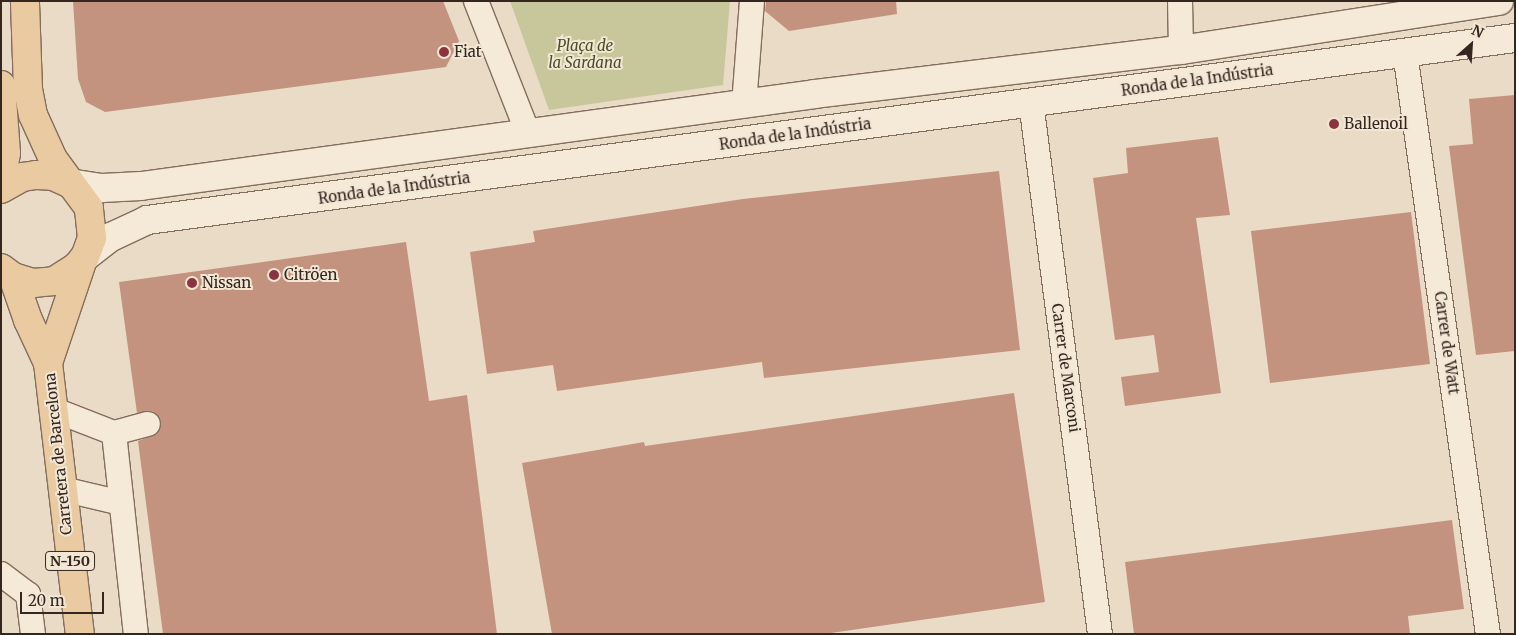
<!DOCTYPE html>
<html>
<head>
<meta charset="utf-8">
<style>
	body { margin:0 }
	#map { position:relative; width:1516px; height:635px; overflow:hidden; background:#eadbc6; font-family:Merriweather,serif }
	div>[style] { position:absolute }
	.green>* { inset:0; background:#c7c79b }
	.building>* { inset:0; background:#c4937f }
	.roads { filter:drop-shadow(1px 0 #836d5d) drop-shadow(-1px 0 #836d5d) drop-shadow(0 1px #836d5d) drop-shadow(0 -1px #836d5d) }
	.minor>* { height:24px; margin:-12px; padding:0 12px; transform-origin:12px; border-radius:12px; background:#f5e9d8 }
	.tertiary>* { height:28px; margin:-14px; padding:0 14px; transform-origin:14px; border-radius:14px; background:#f5e9d8 }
	.primary>* { height:28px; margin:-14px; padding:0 14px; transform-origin:14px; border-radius:14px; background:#e9caa1 }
	.dots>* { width:14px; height:14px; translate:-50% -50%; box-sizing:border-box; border:2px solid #f2e6d4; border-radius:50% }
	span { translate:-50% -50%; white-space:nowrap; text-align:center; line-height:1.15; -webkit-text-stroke:4px #f2e6d4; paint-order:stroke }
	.shield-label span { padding:1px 4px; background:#f2e6d4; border:1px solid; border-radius:4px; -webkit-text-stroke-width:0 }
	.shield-label { font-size:14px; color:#352720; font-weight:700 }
	.park-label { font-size:15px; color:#4a4f28; font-style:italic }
	.poi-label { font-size:15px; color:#352720 }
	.left { translate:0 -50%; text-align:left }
	.street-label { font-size:15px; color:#352720 }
	.frame { position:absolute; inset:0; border:2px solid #352720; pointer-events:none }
	.north { position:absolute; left:1446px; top:20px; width:50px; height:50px; -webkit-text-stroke:4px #f2e6d4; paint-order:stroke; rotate:26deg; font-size:14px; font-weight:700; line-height:20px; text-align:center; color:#352720 }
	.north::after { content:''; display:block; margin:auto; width:18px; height:22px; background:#352720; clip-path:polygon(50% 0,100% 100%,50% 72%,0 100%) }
	.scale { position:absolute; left:20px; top:592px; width:84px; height:22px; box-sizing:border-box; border:2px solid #352720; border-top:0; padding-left:6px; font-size:15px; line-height:18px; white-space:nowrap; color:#352720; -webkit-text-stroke:4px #f2e6d4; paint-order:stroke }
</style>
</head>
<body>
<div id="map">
	<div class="green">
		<div style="clip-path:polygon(510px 1px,730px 1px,723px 85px,549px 110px)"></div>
	</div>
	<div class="building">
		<div style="clip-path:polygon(73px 1px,443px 1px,459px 41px,446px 67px,105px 112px,86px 102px,78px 79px)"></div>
		<div style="clip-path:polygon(766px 1px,896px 1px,897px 14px,789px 31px,765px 11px)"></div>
		<div style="clip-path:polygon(1515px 95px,1515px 351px,1476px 355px,1449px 146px,1473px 144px,1469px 99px)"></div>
		<div style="clip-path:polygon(1218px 137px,1230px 215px,1196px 218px,1221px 393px,1125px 406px,1121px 377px,1159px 372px,1154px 335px,1115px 340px,1093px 178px,1128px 173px,1126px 148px)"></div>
		<div style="clip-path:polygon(999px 171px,1020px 350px,764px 378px,762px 362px,557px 391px,553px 365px,487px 374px,470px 252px,535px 242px,533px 231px,743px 199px)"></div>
		<div style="clip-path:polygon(1411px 212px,1430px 364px,1270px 383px,1251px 231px)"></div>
		<div style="clip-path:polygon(406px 242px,429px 401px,467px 395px,497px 634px,163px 634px,138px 441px,157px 434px,161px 421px,152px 411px,137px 413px,119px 282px)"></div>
		<div style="clip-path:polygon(1014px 393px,1045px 602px,824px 634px,552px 634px,522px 463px,644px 442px,645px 446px)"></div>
		<div style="clip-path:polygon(1452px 520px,1464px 609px,1408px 616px,1410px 634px,1134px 634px,1125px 562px)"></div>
	</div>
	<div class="roads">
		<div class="minor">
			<div style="left:476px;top:1px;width:142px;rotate:68.5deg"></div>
			<div style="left:1180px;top:1px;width:49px;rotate:88.8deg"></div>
			<div style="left:1405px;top:53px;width:587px;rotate:81.87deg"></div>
			<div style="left:1031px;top:102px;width:536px;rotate:82.61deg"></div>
			<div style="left:744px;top:105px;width:104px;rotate:-85.6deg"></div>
			<div style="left:52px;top:409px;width:66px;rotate:21.2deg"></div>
			<div style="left:114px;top:433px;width:35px;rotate:-15deg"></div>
			<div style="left:114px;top:433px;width:202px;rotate:83.8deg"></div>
			<div style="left:62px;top:489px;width:61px;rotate:13.3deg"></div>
			<div style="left:1px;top:574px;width:34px;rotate:37deg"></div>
			<div style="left:28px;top:594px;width:40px;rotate:82.9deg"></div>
		</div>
		<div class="tertiary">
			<div style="left:69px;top:183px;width:33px;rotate:9deg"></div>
			<div style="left:102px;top:188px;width:39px;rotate:-3deg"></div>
			<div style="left:141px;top:186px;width:680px;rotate:-7.77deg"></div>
			<div style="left:815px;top:94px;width:369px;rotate:-6.9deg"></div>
			<div style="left:1181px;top:50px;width:322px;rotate:-8.8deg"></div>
			<div style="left:85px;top:257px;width:33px;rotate:-38deg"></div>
			<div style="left:111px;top:237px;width:40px;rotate:-25deg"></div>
			<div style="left:147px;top:220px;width:1380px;rotate:-7.58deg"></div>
		</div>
		<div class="primary">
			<div style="left:1px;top:85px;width:68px;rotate:85.8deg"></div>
			<div style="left:6px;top:153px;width:29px;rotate:100deg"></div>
			<div style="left:1px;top:189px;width:25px;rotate:-29deg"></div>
			<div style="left:23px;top:177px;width:13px;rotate:-9deg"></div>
			<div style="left:36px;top:175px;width:17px;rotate:3deg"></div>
			<div style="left:53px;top:176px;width:17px;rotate:24deg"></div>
			<div style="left:1px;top:268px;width:15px;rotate:37deg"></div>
			<div style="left:13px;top:277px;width:21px;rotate:17deg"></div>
			<div style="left:33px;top:283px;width:21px;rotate:-5deg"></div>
			<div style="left:54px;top:281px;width:26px;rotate:-32deg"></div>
			<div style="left:76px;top:267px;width:13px;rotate:-48deg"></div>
			<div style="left:85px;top:257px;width:20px;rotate:-70deg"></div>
			<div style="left:92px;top:238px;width:30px;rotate:-96deg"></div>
			<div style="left:89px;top:208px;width:61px;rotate:-126.3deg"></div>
			<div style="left:53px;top:159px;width:48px;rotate:-114.4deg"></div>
			<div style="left:33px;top:115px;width:26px;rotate:-101deg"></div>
			<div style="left:28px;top:89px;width:88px;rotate:-92deg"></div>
			<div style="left:13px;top:277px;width:46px;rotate:70.8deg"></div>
			<div style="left:28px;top:320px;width:47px;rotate:65.1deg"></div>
			<div style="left:48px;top:363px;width:273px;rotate:83.3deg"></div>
			<div style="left:48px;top:363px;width:110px;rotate:-71.4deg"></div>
		</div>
	</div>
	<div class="dots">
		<div style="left:444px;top:52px;background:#8c333f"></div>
		<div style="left:1334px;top:124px;background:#8c333f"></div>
		<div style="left:274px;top:275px;background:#8c333f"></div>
		<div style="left:192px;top:283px;background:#8c333f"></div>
	</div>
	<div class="shield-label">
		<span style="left:70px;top:561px">N-150</span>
	</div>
	<div class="park-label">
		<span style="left:585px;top:54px">Plaça de<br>la Sardana</span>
	</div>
	<div class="poi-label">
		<span class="left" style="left:454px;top:52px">Fiat</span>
		<span class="left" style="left:1344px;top:124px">Ballenoil</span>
		<span class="left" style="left:284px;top:275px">Citröen</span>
		<span class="left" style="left:202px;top:283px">Nissan</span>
	</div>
	<div class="street-label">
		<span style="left:1197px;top:80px;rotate:-8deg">Ronda de la Indústria</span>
		<span style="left:795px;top:134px;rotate:-8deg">Ronda de la Indústria</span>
		<span style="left:394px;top:188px;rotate:-8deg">Ronda de la Indústria</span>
		<span style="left:1447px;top:343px;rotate:82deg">Carrer de Watt</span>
		<span style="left:1066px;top:368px;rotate:82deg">Carrer de Marconi</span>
		<span style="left:58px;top:454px;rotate:-96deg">Carretera de Barcelona</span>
	</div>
	<div class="frame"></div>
	<div class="north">N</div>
	<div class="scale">20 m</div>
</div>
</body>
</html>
